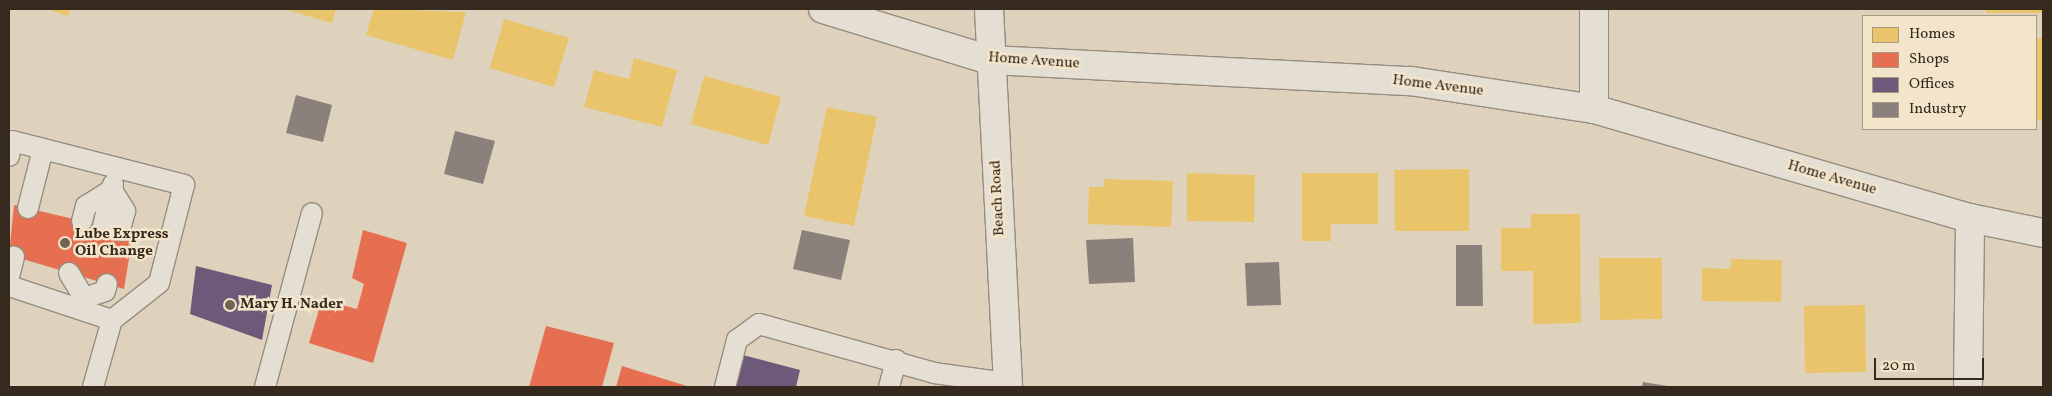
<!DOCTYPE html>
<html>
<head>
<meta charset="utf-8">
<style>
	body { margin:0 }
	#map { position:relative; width:2052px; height:396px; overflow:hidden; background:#ded2bc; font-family:Vollkorn,serif }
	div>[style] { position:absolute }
	.homes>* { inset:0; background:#e9c46a }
	.shops>* { inset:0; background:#e76f51 }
	.offices>* { inset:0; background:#6d597a }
	.industry>* { inset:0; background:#8a817c }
	.roads { filter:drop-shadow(1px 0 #958c7f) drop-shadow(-1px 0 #958c7f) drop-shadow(0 1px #958c7f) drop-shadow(0 -1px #958c7f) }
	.lane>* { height:20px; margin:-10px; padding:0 10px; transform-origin:10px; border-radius:10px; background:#e5dfd3 }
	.street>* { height:28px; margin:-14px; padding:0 14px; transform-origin:14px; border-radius:14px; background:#e5dfd3 }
	.dots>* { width:14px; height:14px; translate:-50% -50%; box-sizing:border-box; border:2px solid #f3e5ca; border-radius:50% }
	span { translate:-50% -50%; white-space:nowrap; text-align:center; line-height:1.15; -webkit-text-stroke:5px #f3e5ca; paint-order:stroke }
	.street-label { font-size:15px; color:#36291e }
	.poi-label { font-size:15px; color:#36291e; font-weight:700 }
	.left { translate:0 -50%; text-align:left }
	.frame { position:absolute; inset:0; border:10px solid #36291e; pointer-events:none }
	.legend { position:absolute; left:1862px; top:15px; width:175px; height:115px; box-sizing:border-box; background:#f3e5ca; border:1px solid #a79a85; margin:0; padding:6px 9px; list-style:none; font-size:15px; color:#36291e }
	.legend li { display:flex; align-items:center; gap:10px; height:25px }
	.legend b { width:25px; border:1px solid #a79a85 }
	.scale { position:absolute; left:1874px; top:358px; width:110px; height:22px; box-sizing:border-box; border:2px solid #36291e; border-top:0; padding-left:6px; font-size:15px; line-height:18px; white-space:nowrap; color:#36291e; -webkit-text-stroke:4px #f3e5ca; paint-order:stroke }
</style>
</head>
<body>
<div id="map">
	<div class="homes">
		<div style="clip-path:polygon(46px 9px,70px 9px,68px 16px)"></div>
		<div style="clip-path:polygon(284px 9px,336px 9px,332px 23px)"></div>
		<div style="clip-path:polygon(374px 9px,466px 12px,453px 60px,366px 35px)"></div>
		<div style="clip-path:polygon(1986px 9px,2043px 9px,2043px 13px,1986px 13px)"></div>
		<div style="clip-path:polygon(504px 19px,569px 38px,554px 87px,490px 68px)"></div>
		<div style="clip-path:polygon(2036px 38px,2043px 38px,2043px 120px,2036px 120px)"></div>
		<div style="clip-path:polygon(634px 58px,677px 70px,662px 127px,584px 107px,594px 70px,629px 79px)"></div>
		<div style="clip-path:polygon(704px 76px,781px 97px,768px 145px,691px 124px)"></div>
		<div style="clip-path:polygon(827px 107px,877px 117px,854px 226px,804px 216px)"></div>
		<div style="clip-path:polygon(1469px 169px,1469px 231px,1395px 231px,1394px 170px)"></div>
		<div style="clip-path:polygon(1187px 173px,1255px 175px,1254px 222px,1187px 221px)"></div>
		<div style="clip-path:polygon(1302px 173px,1378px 173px,1378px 224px,1331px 224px,1331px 241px,1302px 241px)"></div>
		<div style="clip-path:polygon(1104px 179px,1173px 181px,1171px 227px,1088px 224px,1089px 187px,1104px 187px)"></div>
		<div style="clip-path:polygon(1531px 214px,1580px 214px,1581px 323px,1533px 324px,1533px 271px,1501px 271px,1501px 228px,1531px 228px)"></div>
		<div style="clip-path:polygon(1599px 258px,1662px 258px,1662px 319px,1600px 320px)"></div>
		<div style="clip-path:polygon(1731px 259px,1782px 260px,1781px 302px,1702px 301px,1702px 268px,1731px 269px)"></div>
		<div style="clip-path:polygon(1865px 305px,1866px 372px,1805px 373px,1804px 306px)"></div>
	</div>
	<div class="shops">
		<div style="clip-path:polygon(14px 205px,133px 233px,124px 289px,9px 255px)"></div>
		<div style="clip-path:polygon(363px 230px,407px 243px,373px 363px,309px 343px,322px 300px,357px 309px,364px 284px,352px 278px)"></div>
		<div style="clip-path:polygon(546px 326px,614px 343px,602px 387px,529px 387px)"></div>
		<div style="clip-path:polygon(622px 366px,690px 387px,616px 387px)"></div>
	</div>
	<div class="offices">
		<div style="clip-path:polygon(196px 266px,272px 285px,262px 340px,190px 314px)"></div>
		<div style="clip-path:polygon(743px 355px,800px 370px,796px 387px,735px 387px)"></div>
	</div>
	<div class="industry">
		<div style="clip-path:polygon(296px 95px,332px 105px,323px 142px,286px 133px)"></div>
		<div style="clip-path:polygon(455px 131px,495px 141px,483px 184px,444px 174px)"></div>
		<div style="clip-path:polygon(802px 230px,850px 240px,841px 280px,793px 269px)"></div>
		<div style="clip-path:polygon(1133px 238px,1135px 282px,1089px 284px,1086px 240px)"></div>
		<div style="clip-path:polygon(1456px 245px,1482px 245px,1483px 306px,1456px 306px)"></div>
		<div style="clip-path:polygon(1279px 262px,1281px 305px,1247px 306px,1245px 263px)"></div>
		<div style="clip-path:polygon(1643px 382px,1668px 386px,1668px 387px,1642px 387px)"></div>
	</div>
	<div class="roads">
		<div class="lane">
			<div style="left:9px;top:156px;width:15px;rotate:-79deg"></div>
			<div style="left:12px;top:141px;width:178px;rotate:14.3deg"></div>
			<div style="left:184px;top:185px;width:101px;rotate:104.3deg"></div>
			<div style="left:159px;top:283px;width:60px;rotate:141.8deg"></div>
			<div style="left:112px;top:320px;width:108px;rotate:-161.7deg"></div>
			<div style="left:28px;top:208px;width:61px;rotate:-75.7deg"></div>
			<div style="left:82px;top:221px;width:16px;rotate:-75deg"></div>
			<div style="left:86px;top:206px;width:31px;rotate:-32deg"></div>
			<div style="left:112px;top:190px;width:25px;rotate:58deg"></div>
			<div style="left:125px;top:211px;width:20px;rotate:105deg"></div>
			<div style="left:103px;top:226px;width:43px;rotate:-76.6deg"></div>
			<div style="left:69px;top:273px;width:29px;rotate:59deg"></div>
			<div style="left:84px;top:298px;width:22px;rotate:-18deg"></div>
			<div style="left:105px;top:291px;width:7px;rotate:-74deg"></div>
			<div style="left:9px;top:277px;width:21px;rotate:-76deg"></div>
			<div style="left:93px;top:387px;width:70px;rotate:-74.2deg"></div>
			<div style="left:265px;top:387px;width:180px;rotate:-74.9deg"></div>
			<div style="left:725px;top:387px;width:49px;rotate:-75.7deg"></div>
			<div style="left:737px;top:340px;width:27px;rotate:-36deg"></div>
			<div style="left:759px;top:324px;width:182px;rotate:15.6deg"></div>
			<div style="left:934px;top:373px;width:75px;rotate:7.7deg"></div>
			<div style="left:889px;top:387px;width:28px;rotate:-75deg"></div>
		</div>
		<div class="street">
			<div style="left:823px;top:9px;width:175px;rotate:17deg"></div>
			<div style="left:990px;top:60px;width:422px;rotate:2.9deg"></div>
			<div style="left:1411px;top:81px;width:185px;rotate:8.7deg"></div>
			<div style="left:1594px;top:109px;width:391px;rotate:16.2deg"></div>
			<div style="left:1970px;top:218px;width:75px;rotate:11.6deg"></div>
			<div style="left:989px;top:9px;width:378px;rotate:87.1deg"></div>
			<div style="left:1594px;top:109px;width:100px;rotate:-90deg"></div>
			<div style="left:1968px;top:387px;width:169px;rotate:-89.3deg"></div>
		</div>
	</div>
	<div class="dots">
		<div style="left:65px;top:243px;background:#716455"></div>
		<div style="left:230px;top:305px;background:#716455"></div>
	</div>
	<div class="street-label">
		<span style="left:1034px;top:61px;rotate:4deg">Home Avenue</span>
		<span style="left:1438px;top:86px;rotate:7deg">Home Avenue</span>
		<span style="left:1832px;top:178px;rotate:16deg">Home Avenue</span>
		<span style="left:998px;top:198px;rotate:-93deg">Beach Road</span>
	</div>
	<div class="poi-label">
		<span class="left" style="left:75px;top:243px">Lube Express<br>Oil Change</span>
		<span class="left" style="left:240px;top:305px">Mary H. Nader</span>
	</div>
	<div class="frame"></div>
	<ul class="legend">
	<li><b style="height:14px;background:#e9c46a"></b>Homes</li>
	<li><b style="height:14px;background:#e76f51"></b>Shops</li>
	<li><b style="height:14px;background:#6d597a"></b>Offices</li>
	<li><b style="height:14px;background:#8a817c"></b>Industry</li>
	</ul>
	<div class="scale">20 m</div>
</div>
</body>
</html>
